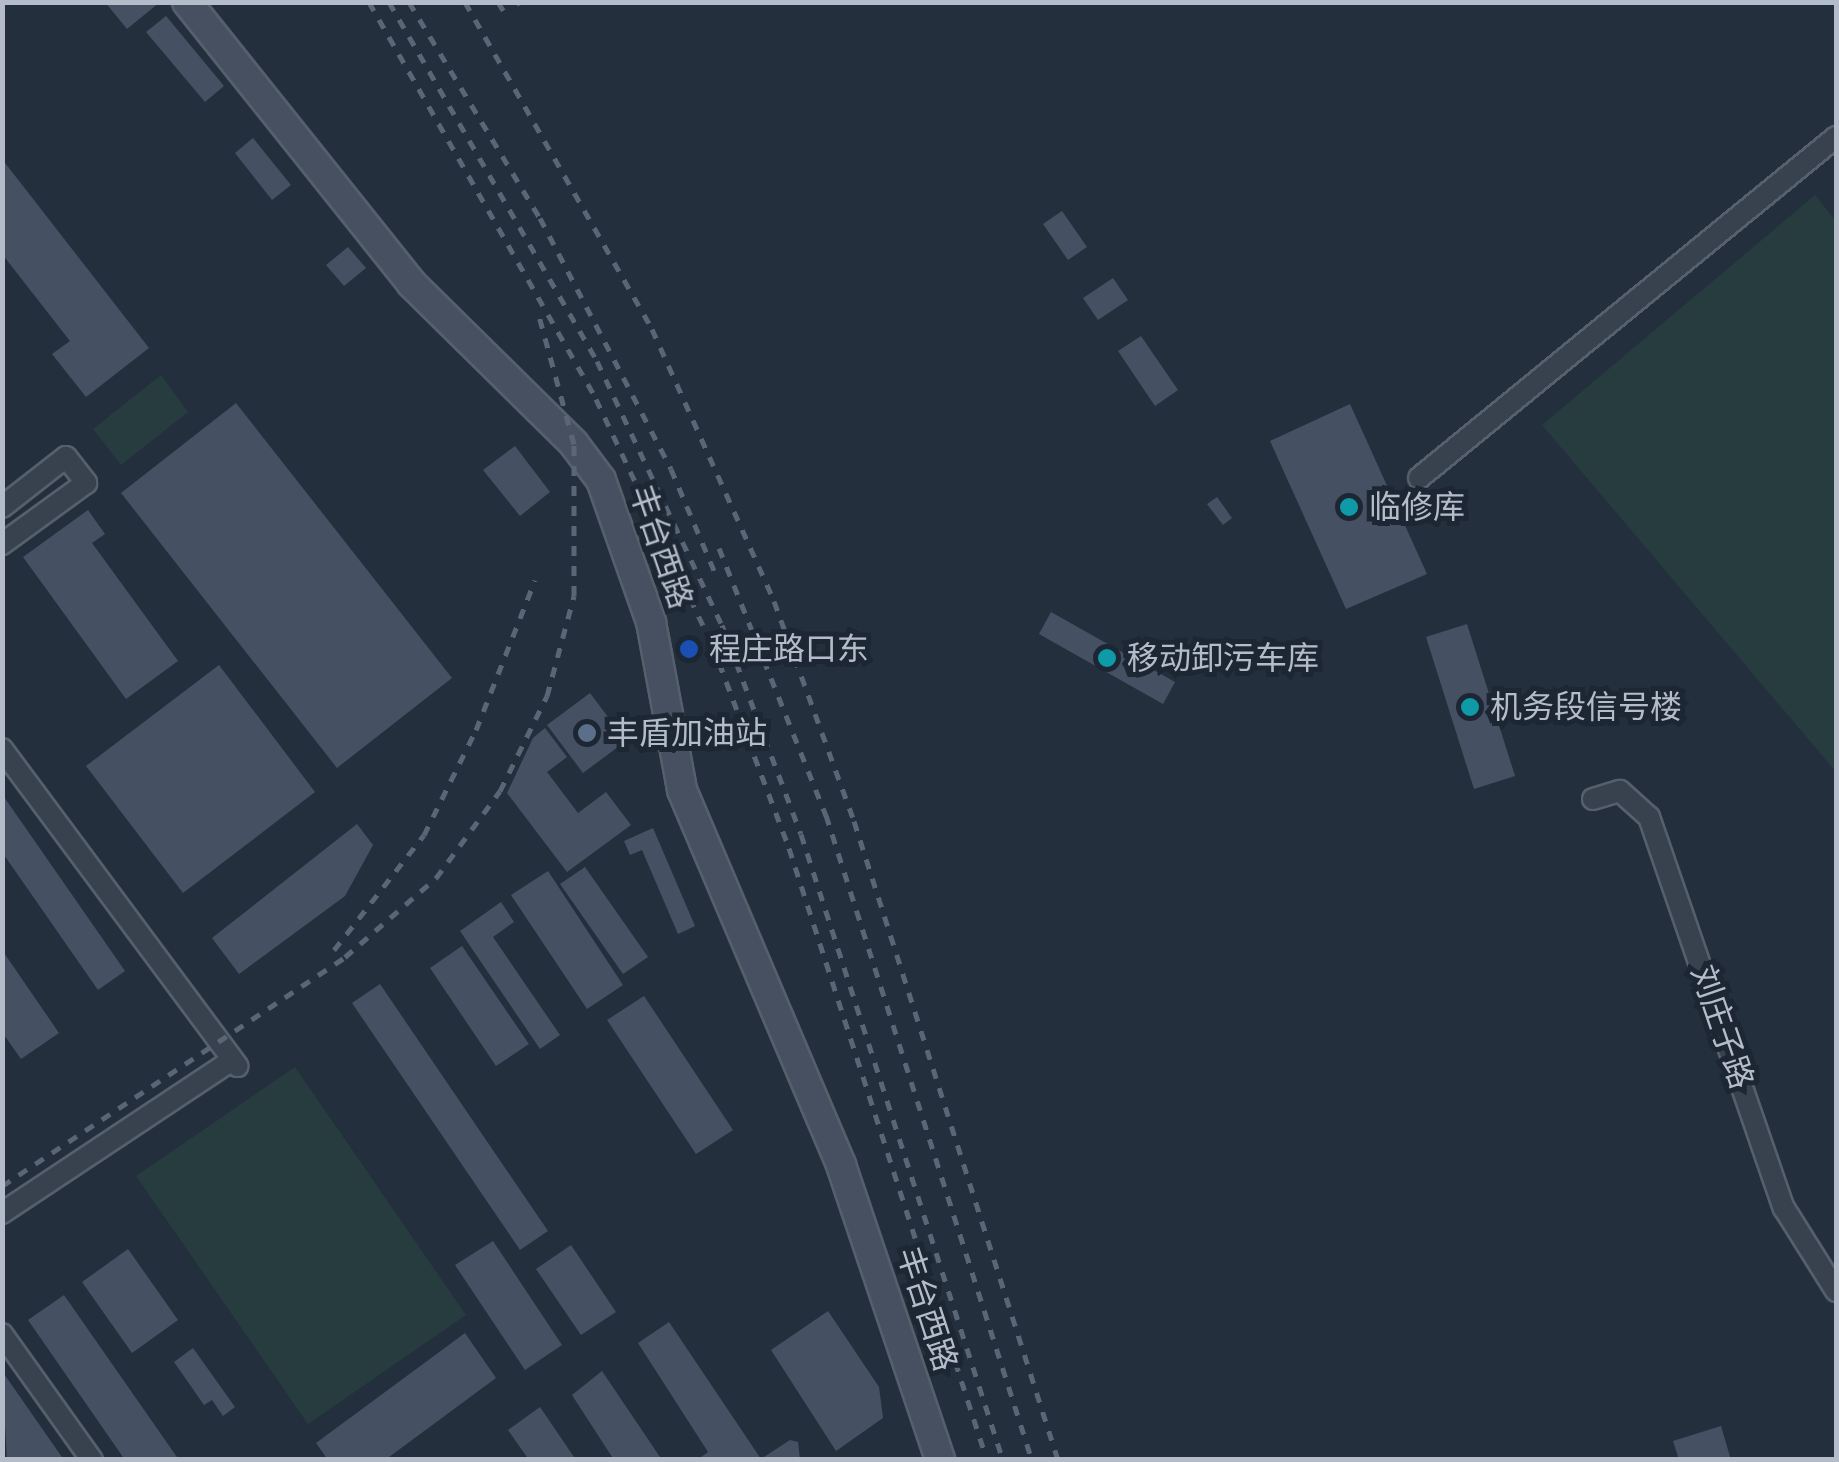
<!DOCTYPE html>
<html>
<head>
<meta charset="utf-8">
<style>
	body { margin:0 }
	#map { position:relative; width:1839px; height:1462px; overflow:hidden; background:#242f3e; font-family:"Fira Sans Condensed","Noto Sans SC",sans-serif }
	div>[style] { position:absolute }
	.green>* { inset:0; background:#263c3f }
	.building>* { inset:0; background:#455162 }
	.roads { filter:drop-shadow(2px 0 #565f6c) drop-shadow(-2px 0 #565f6c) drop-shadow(0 2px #565f6c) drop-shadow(0 -2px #565f6c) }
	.minor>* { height:20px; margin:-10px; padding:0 10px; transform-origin:10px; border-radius:10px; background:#38414e }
	.secondary>* { height:28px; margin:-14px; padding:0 14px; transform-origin:14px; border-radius:14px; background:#465061 }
	.rail>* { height:5px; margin-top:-2.5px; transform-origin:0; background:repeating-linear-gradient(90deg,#5a6575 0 10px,transparent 0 20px) }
	.dots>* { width:28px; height:28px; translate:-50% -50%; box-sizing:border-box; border:5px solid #1d2633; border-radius:50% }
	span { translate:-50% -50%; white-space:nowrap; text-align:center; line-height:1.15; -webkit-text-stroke:10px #1d2633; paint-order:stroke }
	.poi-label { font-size:32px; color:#b4bcc9 }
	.left { translate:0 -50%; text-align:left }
	.street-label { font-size:32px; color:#b4bcc9 }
	.frame { position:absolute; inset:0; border:5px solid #b4bcc9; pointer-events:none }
</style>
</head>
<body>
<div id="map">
	<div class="green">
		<div style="clip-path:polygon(1815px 195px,1836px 221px,1836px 772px,1542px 425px)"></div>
		<div style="clip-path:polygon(161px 375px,188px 412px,121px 465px,93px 429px)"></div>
		<div style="clip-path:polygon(295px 1067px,466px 1315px,308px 1424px,136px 1176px)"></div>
	</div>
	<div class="building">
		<div style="clip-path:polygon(105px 2px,160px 2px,127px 29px)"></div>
		<div style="clip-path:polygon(166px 16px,224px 86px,205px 102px,146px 32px)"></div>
		<div style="clip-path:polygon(253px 138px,291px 185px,272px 200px,235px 153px)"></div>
		<div style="clip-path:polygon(2px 159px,149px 348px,86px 397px,52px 354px,70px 341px,2px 254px)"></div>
		<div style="clip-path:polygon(1062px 211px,1087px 247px,1068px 260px,1043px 224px)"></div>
		<div style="clip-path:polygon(348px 247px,366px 268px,344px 286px,326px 265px)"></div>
		<div style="clip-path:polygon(1113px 278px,1128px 300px,1098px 320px,1083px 298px)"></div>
		<div style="clip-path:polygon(1141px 336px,1178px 390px,1155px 406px,1118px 351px)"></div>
		<div style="clip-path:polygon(236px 403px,452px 678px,337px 768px,121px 493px)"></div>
		<div style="clip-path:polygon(1350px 404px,1427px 574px,1346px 609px,1270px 441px)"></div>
		<div style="clip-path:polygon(515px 446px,550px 492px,520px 516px,483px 470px)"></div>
		<div style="clip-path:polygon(1217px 497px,1232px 518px,1223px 525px,1207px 504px)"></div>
		<div style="clip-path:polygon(88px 510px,105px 534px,92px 543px,178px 661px,126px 699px,23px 557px)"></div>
		<div style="clip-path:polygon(1051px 612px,1175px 682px,1163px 704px,1039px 634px)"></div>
		<div style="clip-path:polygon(1467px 624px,1515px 776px,1474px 789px,1426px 637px)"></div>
		<div style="clip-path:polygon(219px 665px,315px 792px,183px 893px,86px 766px)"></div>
		<div style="clip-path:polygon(590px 693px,626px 741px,583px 773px,547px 725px)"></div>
		<div style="clip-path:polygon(545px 728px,567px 757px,547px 772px,578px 813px,606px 792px,631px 825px,567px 872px,507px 793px,533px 738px)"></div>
		<div style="clip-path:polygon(2px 794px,125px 971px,98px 990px,2px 852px)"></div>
		<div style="clip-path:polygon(357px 824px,373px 845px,345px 896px,239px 974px,212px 938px)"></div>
		<div style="clip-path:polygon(653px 828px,695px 926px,678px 934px,642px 850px,630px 855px,624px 841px)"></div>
		<div style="clip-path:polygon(585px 867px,648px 957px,623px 974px,560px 884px)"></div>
		<div style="clip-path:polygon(548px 871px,623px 985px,587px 1009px,511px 895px)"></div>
		<div style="clip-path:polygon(501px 902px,514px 922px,493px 937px,560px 1035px,540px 1049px,460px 931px)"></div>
		<div style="clip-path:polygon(462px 946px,529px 1044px,496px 1066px,430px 968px)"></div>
		<div style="clip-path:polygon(2px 950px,59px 1033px,21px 1059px,2px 1032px)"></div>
		<div style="clip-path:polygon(380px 984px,548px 1231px,520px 1250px,352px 1003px)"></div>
		<div style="clip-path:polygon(644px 996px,733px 1130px,696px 1154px,607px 1020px)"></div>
		<div style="clip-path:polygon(493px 1241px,562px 1345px,525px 1370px,455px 1265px)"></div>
		<div style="clip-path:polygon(571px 1245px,616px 1312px,581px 1335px,536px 1269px)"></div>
		<div style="clip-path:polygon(128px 1249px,178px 1320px,132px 1353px,82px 1282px)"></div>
		<div style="clip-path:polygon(64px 1295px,179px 1460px,125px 1460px,28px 1320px)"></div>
		<div style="clip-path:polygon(828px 1311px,879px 1387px,883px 1418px,836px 1451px,771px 1350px)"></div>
		<div style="clip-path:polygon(669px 1322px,761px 1459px,790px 1440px,798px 1442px,800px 1460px,697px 1460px,708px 1452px,638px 1343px)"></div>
		<div style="clip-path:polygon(465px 1333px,496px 1378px,385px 1460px,328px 1460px,316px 1443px)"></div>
		<div style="clip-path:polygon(193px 1348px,235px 1407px,223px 1416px,212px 1400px,204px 1405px,174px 1362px)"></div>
		<div style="clip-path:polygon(2px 1371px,64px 1460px,7px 1460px)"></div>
		<div style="clip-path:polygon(602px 1371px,662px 1460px,614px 1460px,572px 1395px)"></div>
		<div style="clip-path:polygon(540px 1407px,576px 1460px,529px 1460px,508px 1430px)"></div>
		<div style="clip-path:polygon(1721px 1426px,1731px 1460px,1679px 1460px,1673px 1441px)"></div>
	</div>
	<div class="roads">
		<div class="minor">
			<div style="left:1419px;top:478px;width:539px;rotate:-39.27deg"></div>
			<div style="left:2px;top:507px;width:81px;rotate:-38deg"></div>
			<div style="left:66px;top:457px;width:33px;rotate:52deg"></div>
			<div style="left:86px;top:483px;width:104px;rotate:144deg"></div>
			<div style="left:2px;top:749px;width:395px;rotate:53.4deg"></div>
			<div style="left:1593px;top:799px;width:28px;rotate:-17deg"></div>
			<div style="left:1620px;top:791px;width:39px;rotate:42deg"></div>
			<div style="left:1649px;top:817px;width:414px;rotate:71deg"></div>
			<div style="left:1784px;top:1208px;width:98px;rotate:57.9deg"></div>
			<div style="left:2px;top:1213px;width:276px;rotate:-33.6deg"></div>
			<div style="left:2px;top:1334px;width:155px;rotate:54.5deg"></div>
		</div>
		<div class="secondary">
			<div style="left:187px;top:2px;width:359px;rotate:51.4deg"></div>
			<div style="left:411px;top:283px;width:229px;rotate:44.6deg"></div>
			<div style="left:574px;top:444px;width:45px;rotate:53.1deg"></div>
			<div style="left:601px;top:480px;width:151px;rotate:70.6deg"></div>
			<div style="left:651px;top:622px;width:171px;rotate:79.5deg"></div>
			<div style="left:682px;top:790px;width:407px;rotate:67deg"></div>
			<div style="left:841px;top:1165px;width:311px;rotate:71.4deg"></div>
		</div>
	</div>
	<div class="rail">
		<div style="left:369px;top:2px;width:457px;rotate:60.2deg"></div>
		<div style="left:596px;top:399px;width:271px;rotate:64.7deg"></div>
		<div style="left:712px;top:644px;width:218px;rotate:69.3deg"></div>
		<div style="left:789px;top:848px;width:643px;rotate:72.07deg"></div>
		<div style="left:389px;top:2px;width:415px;rotate:59.9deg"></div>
		<div style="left:597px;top:361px;width:292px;rotate:64.7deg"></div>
		<div style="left:722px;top:625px;width:223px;rotate:69.3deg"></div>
		<div style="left:801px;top:834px;width:658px;rotate:72.12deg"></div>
		<div style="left:409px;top:2px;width:253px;rotate:58.8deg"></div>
		<div style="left:540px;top:218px;width:283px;rotate:62.4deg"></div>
		<div style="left:671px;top:469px;width:115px;rotate:67deg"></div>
		<div style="left:465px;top:2px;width:377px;rotate:60.2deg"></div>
		<div style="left:652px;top:329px;width:298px;rotate:65.8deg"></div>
		<div style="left:774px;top:601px;width:234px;rotate:70deg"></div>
		<div style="left:854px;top:821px;width:671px;rotate:72.29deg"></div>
		<div style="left:498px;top:2px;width:13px;rotate:58deg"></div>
		<div style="left:519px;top:2px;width:3px;rotate:72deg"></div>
		<div style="left:719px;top:548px;width:288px;rotate:68.2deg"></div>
		<div style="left:826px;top:815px;width:677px;rotate:72.29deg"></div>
		<div style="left:334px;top:950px;width:146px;rotate:-52deg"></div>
		<div style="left:424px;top:835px;width:117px;rotate:-63.7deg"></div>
		<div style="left:476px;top:730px;width:161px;rotate:-68.5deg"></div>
		<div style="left:2px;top:1186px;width:412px;rotate:-33.7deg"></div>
		<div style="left:345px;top:957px;width:121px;rotate:-41deg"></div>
		<div style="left:436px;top:878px;width:108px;rotate:-53.7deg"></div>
		<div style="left:500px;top:791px;width:106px;rotate:-63.7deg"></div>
		<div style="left:547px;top:696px;width:104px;rotate:-74.9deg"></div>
		<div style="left:574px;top:596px;width:152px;rotate:-90deg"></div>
		<div style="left:574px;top:444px;width:133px;rotate:-105.3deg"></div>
	</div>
	<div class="dots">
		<div style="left:1349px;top:507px;background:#0f9aa8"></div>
		<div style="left:689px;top:649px;background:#1a4fb4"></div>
		<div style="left:1107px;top:658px;background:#0f9aa8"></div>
		<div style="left:1470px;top:707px;background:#0f9aa8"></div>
		<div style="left:587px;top:733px;background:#5c6f8a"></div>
	</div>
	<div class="poi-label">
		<span class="left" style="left:1369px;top:507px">临修库</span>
		<span class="left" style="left:709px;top:649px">程庄路口东</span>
		<span class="left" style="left:1127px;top:658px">移动卸污车库</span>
		<span class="left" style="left:1490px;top:707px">机务段信号楼</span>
		<span class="left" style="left:607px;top:733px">丰盾加油站</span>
	</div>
	<div class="street-label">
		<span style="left:661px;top:547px;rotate:71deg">丰台西路</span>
		<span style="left:1722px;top:1027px;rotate:71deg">刘庄子路</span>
		<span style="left:927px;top:1309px;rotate:72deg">丰台西路</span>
	</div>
	<div class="frame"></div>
</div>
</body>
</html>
